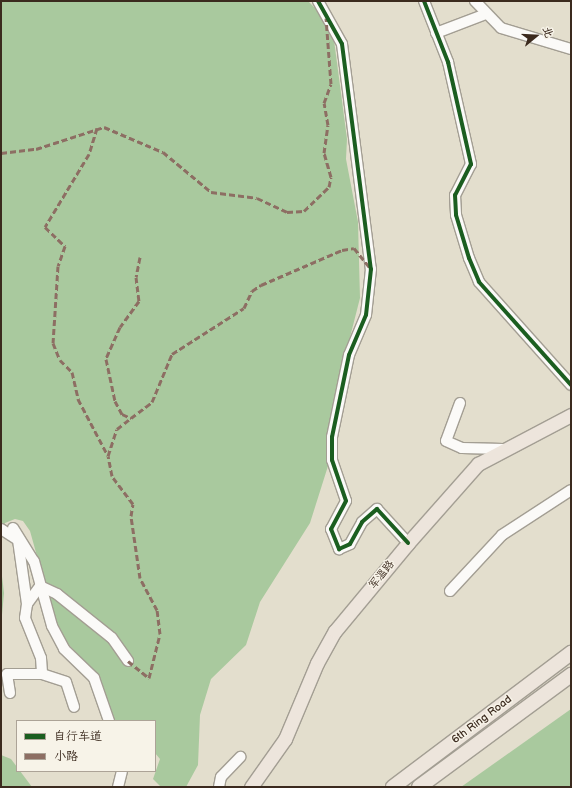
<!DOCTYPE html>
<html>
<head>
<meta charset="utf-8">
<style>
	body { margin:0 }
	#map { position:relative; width:572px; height:788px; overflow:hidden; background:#e3decd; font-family:"Balsamiq Sans","LXGW WenKai TC",sans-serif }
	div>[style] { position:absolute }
	.forest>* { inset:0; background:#a9c99e }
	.roads { filter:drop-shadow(1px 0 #a39e93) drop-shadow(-1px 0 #a39e93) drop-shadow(0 1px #a39e93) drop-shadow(0 -1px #a39e93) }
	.minor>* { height:10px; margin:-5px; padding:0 5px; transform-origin:5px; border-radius:5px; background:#fbfaf8 }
	.major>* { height:13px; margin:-6.5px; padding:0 6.5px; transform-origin:6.5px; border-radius:6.5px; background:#ede5dc }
	.highway>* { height:14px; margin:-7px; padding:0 7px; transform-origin:7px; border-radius:7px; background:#ede5dc }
	.quiet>* { height:3px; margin-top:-1.5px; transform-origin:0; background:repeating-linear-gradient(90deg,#8d6e63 0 6px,transparent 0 9px) }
	.cycleway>* { height:4px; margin:-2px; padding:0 2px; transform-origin:2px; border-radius:2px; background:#1b5e20 }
	span { translate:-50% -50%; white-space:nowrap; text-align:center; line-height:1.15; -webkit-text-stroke:3px #f7f3e8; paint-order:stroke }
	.street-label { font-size:11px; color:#3b2a1e }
	.frame { position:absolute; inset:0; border:2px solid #3b2a1e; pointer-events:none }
	.legend { position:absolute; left:16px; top:720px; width:140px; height:52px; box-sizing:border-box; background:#f7f3e8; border:1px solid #aca397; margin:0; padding:5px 7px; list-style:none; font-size:12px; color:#3b2a1e }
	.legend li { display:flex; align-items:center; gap:8px; height:20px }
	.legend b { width:20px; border:1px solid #aca397 }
	.north { position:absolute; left:516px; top:16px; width:40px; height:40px; -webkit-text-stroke:3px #f7f3e8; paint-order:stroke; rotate:72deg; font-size:11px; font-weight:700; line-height:16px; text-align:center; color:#3b2a1e }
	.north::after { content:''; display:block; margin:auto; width:14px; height:18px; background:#3b2a1e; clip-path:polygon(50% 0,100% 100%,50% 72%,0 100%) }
</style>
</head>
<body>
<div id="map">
	<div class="forest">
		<div style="clip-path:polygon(1px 1px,308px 1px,323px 16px,334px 40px,347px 139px,346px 159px,358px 222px,360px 298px,332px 408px,328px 466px,310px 523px,260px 602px,246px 645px,211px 679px,200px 715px,198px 765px,186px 787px,161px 787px,153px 779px,160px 759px,155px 753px,155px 721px,114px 721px,98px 675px,65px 641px,55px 621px,30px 531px,23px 521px,15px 519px,5px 523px,1px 532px)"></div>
		<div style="clip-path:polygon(1px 568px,4px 593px,1px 626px)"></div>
		<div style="clip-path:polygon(571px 709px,571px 787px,461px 787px)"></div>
		<div style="clip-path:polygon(1px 755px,11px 759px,32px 787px,1px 787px)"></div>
	</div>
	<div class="roads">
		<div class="minor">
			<div style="left:318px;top:1px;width:49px;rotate:60.8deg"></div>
			<div style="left:342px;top:44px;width:227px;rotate:82.7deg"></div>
			<div style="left:371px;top:269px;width:46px;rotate:96.2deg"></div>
			<div style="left:366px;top:315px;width:43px;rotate:113deg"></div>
			<div style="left:349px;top:355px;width:84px;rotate:101.7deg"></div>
			<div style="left:332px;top:437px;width:23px;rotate:90deg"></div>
			<div style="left:332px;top:460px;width:43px;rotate:71.1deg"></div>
			<div style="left:346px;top:501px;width:32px;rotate:118deg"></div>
			<div style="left:331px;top:529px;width:22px;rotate:68deg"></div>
			<div style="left:339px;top:549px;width:12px;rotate:-24deg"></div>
			<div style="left:350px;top:544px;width:25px;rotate:-61deg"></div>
			<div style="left:362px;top:522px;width:20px;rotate:-41deg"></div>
			<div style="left:377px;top:509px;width:46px;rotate:47.6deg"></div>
			<div style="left:424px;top:1px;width:66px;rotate:68.5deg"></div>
			<div style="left:448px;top:62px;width:105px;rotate:77.3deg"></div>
			<div style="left:471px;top:164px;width:35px;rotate:117deg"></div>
			<div style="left:455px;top:195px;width:20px;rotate:87deg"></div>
			<div style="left:456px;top:215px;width:45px;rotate:73.2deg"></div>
			<div style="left:469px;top:258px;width:26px;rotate:67deg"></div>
			<div style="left:479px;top:282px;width:138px;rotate:48.2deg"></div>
			<div style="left:475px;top:1px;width:37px;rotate:46deg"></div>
			<div style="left:501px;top:28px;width:73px;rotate:16.7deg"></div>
			<div style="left:436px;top:33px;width:53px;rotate:-20.8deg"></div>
			<div style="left:460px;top:403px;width:40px;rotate:110.2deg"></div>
			<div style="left:446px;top:441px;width:17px;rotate:24deg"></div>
			<div style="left:462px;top:448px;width:41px;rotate:1.4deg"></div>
			<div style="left:13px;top:528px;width:39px;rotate:58deg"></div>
			<div style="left:34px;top:561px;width:67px;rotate:74.5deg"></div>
			<div style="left:52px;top:626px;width:26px;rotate:62deg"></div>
			<div style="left:64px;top:649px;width:42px;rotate:44deg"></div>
			<div style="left:94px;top:678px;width:46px;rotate:70.8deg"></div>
			<div style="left:1px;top:529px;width:20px;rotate:33deg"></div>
			<div style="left:18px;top:540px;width:65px;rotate:82deg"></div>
			<div style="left:27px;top:604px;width:14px;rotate:98deg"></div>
			<div style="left:25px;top:618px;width:43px;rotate:68.2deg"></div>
			<div style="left:41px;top:658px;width:16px;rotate:86deg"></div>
			<div style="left:42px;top:674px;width:25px;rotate:18deg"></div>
			<div style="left:66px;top:682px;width:26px;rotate:72deg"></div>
			<div style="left:450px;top:591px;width:76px;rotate:-47.1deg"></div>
			<div style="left:502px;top:535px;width:82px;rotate:-33.1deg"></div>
			<div style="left:27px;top:604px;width:22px;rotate:-54deg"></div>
			<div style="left:40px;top:586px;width:19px;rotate:25deg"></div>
			<div style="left:57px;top:594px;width:70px;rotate:38.7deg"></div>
			<div style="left:112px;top:638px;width:28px;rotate:55deg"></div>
			<div style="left:10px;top:693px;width:19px;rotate:-99deg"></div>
			<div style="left:7px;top:674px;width:35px"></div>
			<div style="left:118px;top:787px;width:16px;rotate:-76deg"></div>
			<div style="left:219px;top:787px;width:10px;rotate:-79deg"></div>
			<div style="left:221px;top:777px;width:28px;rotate:-46deg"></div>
		</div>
		<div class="major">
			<div style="left:251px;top:787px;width:59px;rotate:-54.7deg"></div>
			<div style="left:285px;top:739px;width:82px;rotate:-67.2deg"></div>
			<div style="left:317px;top:663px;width:37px;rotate:-61deg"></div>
			<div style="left:335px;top:631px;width:114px;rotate:-50.3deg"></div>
			<div style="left:408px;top:543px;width:106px;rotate:-48.5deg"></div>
			<div style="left:478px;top:464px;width:105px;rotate:-27.8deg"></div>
		</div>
		<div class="highway">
			<div style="left:393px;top:787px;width:223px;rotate:-37deg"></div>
			<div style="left:419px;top:787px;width:189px;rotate:-36.4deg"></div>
		</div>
	</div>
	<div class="quiet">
		<div style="left:97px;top:128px;width:27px;rotate:107deg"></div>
		<div style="left:89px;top:154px;width:85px;rotate:121.1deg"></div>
		<div style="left:45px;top:227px;width:28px;rotate:44deg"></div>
		<div style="left:65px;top:246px;width:21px;rotate:109deg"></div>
		<div style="left:58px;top:266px;width:77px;rotate:93.7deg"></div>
		<div style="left:53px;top:343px;width:18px;rotate:68deg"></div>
		<div style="left:60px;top:360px;width:17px;rotate:45deg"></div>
		<div style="left:72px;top:372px;width:28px;rotate:77deg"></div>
		<div style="left:78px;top:399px;width:64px;rotate:62.2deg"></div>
		<div style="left:1px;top:153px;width:35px;rotate:-7deg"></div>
		<div style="left:36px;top:149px;width:71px;rotate:-17.9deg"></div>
		<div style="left:104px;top:127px;width:64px;rotate:23deg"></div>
		<div style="left:163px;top:152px;width:62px;rotate:39.8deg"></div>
		<div style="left:211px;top:192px;width:46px;rotate:7.4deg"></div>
		<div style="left:257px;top:198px;width:33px;rotate:25deg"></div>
		<div style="left:287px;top:212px;width:17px;rotate:-3deg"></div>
		<div style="left:304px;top:211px;width:35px;rotate:-44deg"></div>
		<div style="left:329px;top:187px;width:10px;rotate:-79deg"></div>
		<div style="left:331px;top:177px;width:25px;rotate:-106deg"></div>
		<div style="left:324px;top:153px;width:28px;rotate:-82deg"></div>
		<div style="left:328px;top:125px;width:22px;rotate:-100deg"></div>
		<div style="left:324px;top:103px;width:20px;rotate:-70deg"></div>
		<div style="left:331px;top:84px;width:66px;rotate:-94.3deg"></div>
		<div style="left:140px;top:257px;width:20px;rotate:101deg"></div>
		<div style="left:136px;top:277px;width:24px;rotate:83deg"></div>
		<div style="left:139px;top:301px;width:32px;rotate:126deg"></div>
		<div style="left:120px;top:327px;width:35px;rotate:114deg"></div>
		<div style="left:106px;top:359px;width:43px;rotate:77.9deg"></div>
		<div style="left:115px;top:401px;width:15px;rotate:62deg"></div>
		<div style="left:122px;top:414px;width:10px;rotate:24deg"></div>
		<div style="left:131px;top:418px;width:26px;rotate:-37deg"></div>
		<div style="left:152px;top:402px;width:52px;rotate:-67.4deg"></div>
		<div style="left:172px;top:354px;width:85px;rotate:-32.6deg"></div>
		<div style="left:244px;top:308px;width:19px;rotate:-65deg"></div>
		<div style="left:252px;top:291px;width:11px;rotate:-34deg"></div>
		<div style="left:261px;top:285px;width:88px;rotate:-23.4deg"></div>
		<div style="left:342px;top:250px;width:12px;rotate:-9deg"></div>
		<div style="left:354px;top:248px;width:26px;rotate:51deg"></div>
		<div style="left:128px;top:661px;width:27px;rotate:39deg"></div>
		<div style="left:149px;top:678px;width:45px;rotate:-76deg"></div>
		<div style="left:160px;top:634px;width:24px;rotate:-97deg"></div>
		<div style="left:157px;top:610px;width:36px;rotate:-118deg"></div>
		<div style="left:140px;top:578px;width:63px;rotate:-98.3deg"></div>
		<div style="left:131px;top:516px;width:12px;rotate:-81deg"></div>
		<div style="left:133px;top:504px;width:35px;rotate:-127deg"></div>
		<div style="left:112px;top:476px;width:20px;rotate:-101deg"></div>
		<div style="left:108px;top:456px;width:28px;rotate:-72deg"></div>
		<div style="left:117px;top:429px;width:18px;rotate:-38deg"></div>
	</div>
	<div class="cycleway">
		<div style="left:318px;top:1px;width:49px;rotate:60.8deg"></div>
		<div style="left:342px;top:44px;width:227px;rotate:82.7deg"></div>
		<div style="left:371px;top:269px;width:46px;rotate:96.2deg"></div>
		<div style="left:366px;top:315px;width:43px;rotate:113deg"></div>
		<div style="left:349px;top:355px;width:84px;rotate:101.7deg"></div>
		<div style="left:332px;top:437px;width:23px;rotate:90deg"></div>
		<div style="left:332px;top:460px;width:43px;rotate:71.1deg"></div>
		<div style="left:346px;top:501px;width:32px;rotate:118deg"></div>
		<div style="left:331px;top:529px;width:22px;rotate:68deg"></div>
		<div style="left:339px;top:549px;width:12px;rotate:-24deg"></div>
		<div style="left:350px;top:544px;width:25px;rotate:-61deg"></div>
		<div style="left:362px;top:522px;width:20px;rotate:-41deg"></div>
		<div style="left:377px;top:509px;width:46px;rotate:47.6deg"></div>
		<div style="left:424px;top:1px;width:66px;rotate:68.5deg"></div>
		<div style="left:448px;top:62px;width:105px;rotate:77.3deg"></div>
		<div style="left:471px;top:164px;width:35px;rotate:117deg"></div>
		<div style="left:455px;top:195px;width:20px;rotate:87deg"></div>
		<div style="left:456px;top:215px;width:45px;rotate:73.2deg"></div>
		<div style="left:469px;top:258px;width:26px;rotate:67deg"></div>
		<div style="left:479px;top:282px;width:138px;rotate:48.2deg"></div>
	</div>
	<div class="street-label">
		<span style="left:382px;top:575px;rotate:-51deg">军温路</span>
		<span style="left:482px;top:720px;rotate:-37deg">6th Ring Road</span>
	</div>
	<div class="frame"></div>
	<ul class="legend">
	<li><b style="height:5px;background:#1b5e20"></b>自行车道</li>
	<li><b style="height:5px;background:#8d6e63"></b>小路</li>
	</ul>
	<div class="north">北</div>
</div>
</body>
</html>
